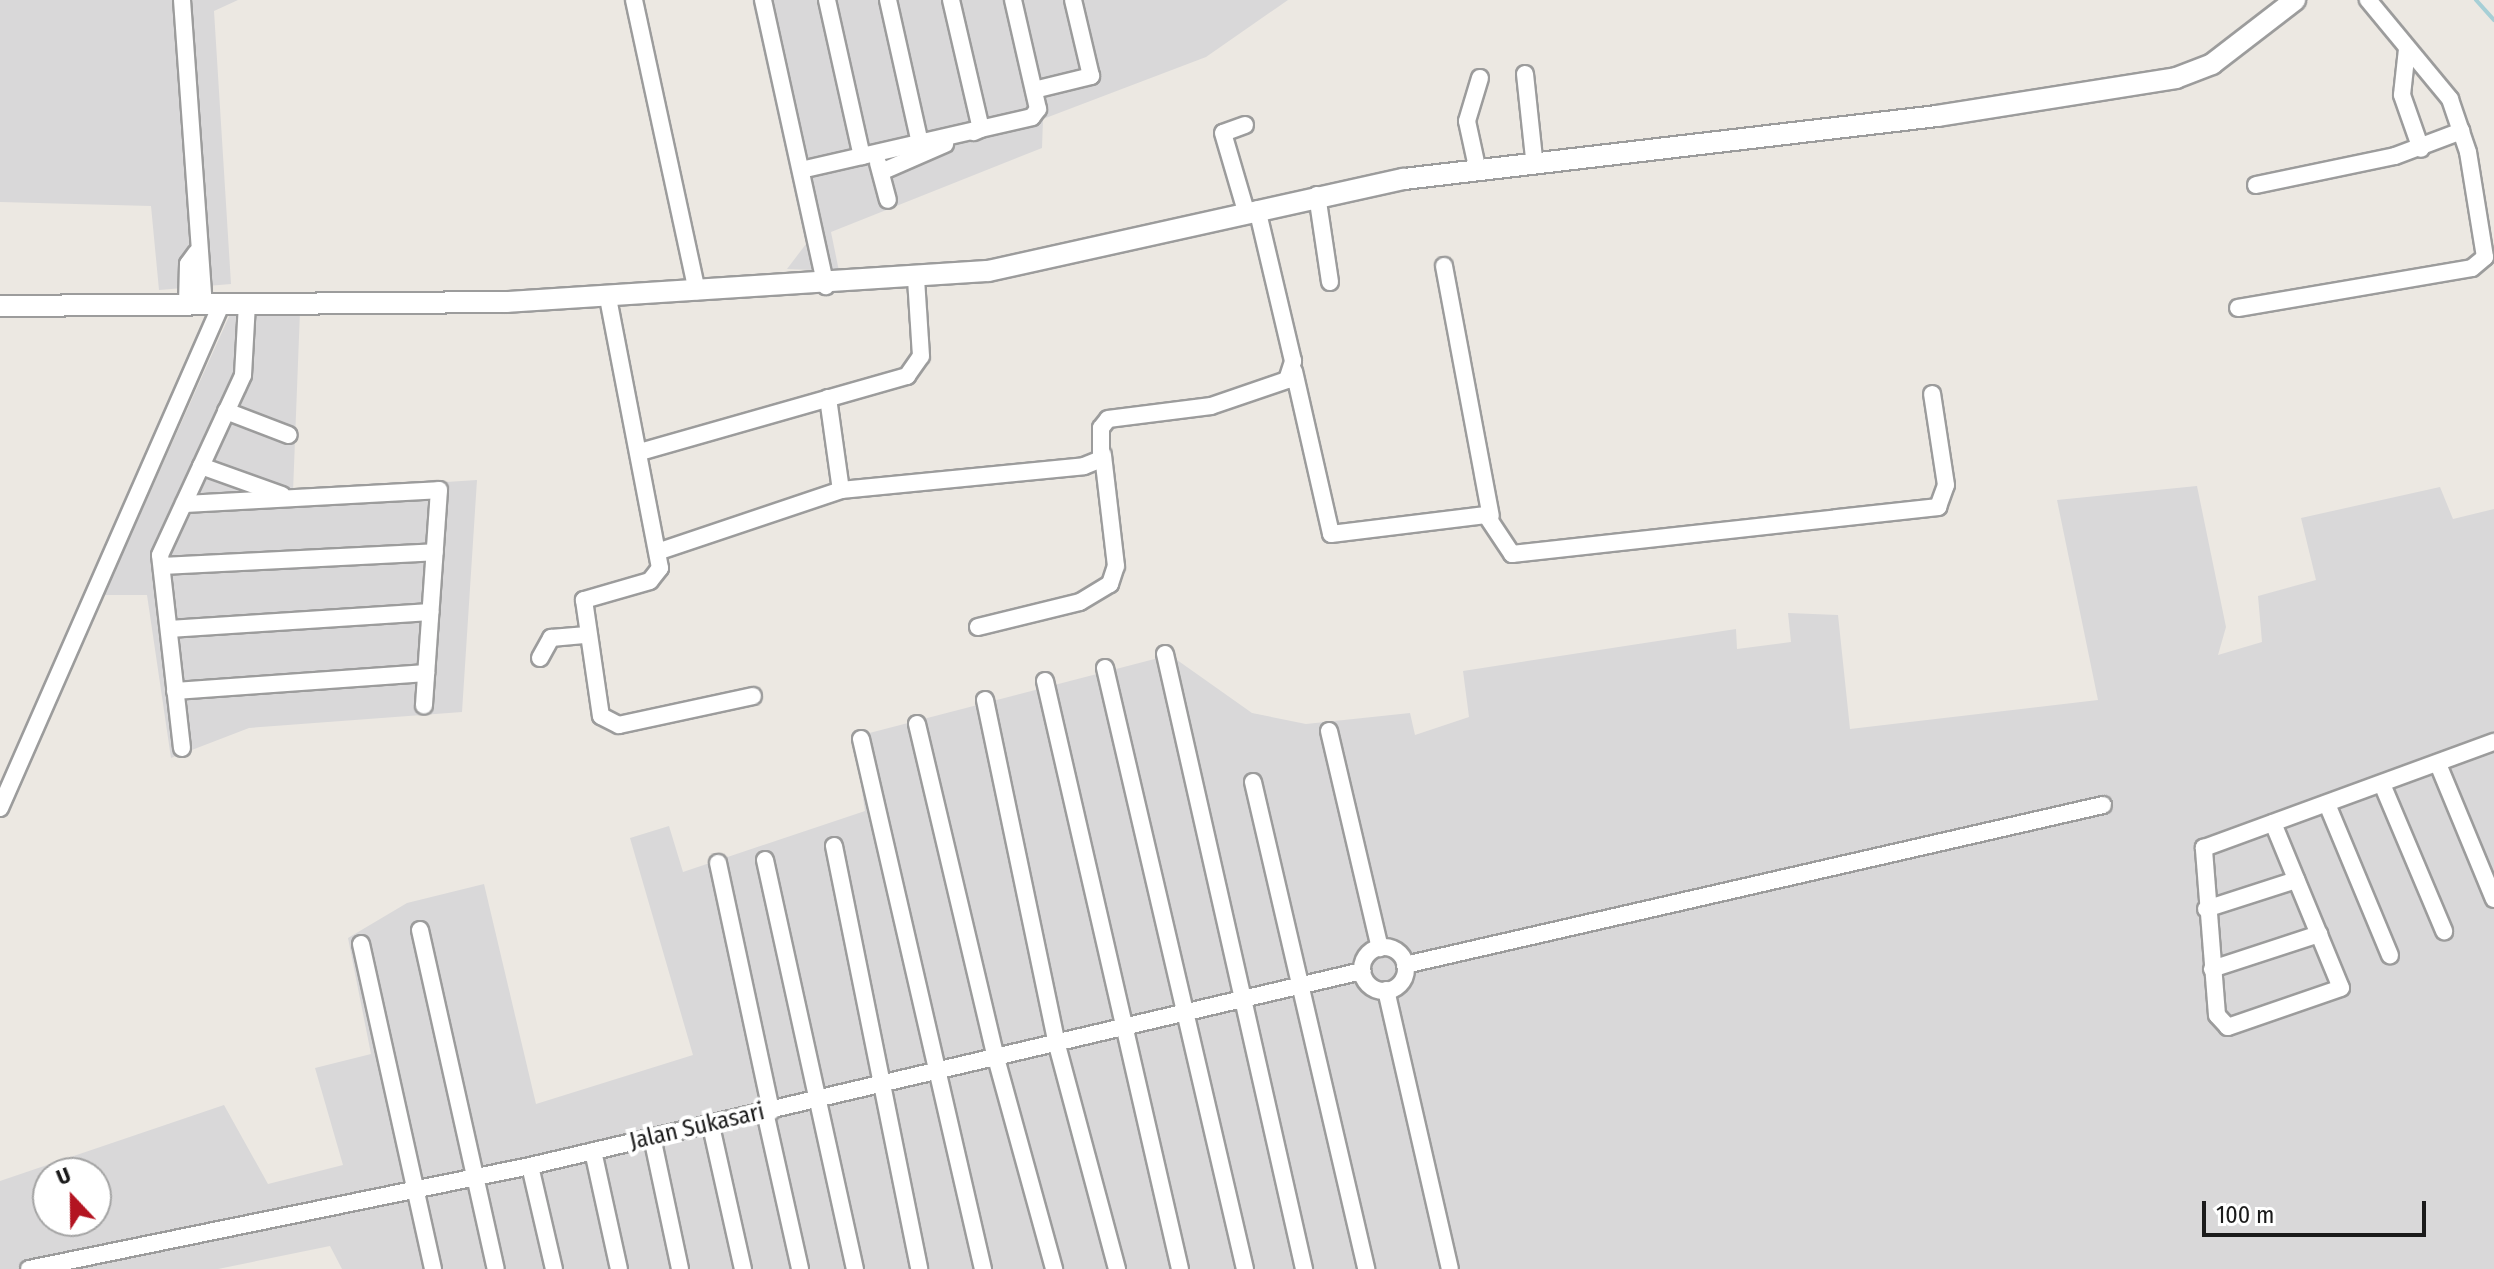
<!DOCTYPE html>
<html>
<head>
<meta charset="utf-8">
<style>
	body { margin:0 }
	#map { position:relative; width:2494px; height:1269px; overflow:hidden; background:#ece8e2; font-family:"Fira Sans Condensed",sans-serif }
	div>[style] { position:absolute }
	.residential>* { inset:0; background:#d9d8d9 }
	.stream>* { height:4px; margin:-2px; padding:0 2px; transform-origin:2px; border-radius:2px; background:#a6cfd6 }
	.roads { filter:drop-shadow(2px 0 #9c9c9c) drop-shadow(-2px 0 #9c9c9c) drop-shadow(0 2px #9c9c9c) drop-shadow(0 -2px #9c9c9c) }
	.minor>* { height:16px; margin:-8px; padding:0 8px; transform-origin:8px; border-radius:8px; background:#fff }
	.minor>.ring { margin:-8px; padding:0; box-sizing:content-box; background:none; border:16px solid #fff; border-radius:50% }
	.tertiary>* { height:20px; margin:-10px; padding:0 10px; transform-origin:10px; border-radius:10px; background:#fff }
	span { translate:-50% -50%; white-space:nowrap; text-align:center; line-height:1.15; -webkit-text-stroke:8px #fff; paint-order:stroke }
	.street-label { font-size:24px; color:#1b1b1b }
	.north { position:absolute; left:32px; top:1157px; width:80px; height:80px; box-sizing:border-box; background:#fff; border:2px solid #a4a4a4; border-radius:50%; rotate:338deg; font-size:22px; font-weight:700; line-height:32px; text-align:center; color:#1b1b1b }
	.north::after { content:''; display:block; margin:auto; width:28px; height:36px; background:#b31421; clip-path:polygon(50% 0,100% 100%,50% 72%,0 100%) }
	.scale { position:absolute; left:2202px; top:1201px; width:224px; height:36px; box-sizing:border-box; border:4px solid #1b1b1b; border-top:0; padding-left:10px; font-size:24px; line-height:28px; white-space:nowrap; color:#1b1b1b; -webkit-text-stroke:6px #fff; paint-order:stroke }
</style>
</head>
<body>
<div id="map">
	<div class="residential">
		<div style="clip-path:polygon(0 0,238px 0,214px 11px,231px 284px,159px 290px,151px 206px,0 202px)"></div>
		<div style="clip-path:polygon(752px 0,1288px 0,1206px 57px,1043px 119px,1042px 148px,831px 232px,839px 271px,787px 269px,806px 244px)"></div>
		<div style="clip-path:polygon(300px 311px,293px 492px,477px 480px,462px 712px,249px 728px,171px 758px,147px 595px,104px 595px,231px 312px)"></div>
		<div style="clip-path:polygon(evenodd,2197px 486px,2226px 627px,2218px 655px,2262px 642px,2258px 596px,2316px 580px,2301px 518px,2440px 487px,2453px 519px,2494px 509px,2494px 1269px,342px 1269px,330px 1246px,218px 1269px,0 1269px,0 1181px,224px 1105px,268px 1184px,343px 1165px,315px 1068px,371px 1054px,348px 938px,407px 903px,484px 884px,536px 1104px,693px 1055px,630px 838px,669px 826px,683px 872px,865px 811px,854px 737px,1170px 655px,1252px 713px,1306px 724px,1410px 713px,1415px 735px,1469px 717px,1463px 671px,1736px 629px,1737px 649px,1791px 642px,1788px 613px,1838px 615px,1850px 729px,2098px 700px,2057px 500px,2197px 486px,48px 1173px,96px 1173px,96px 1221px,48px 1221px,48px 1173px)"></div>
	</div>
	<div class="stream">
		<div style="left:2476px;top:0;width:27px;rotate:48deg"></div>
	</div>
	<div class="roads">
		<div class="minor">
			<div style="left:182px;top:0;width:306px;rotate:85.9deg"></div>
			<div style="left:634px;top:0;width:298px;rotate:77.8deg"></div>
			<div style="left:763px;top:0;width:293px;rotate:77.6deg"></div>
			<div style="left:827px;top:0;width:160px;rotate:77.4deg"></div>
			<div style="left:888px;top:0;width:147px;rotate:77.4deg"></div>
			<div style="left:951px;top:0;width:132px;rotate:76.9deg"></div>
			<div style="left:981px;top:129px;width:8px;rotate:157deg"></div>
			<div style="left:2407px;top:49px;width:46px;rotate:96.2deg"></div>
			<div style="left:2402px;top:95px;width:57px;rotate:70.6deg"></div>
			<div style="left:1525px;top:74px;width:84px;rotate:83.9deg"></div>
			<div style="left:1034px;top:90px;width:59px;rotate:-13.8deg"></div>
			<div style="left:1091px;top:76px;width:78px;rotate:-103.3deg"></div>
			<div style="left:1245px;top:125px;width:23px;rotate:160deg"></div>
			<div style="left:1223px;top:133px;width:81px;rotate:73.6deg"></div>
			<div style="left:878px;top:163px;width:38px;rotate:75deg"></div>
			<div style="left:1477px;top:167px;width:47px;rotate:-102.3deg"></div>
			<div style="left:1467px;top:121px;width:45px;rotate:-73.2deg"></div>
			<div style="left:801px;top:170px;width:237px;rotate:-12.9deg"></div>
			<div style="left:1032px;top:117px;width:10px;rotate:-53deg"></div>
			<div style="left:1038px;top:109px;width:112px;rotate:-102.9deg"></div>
			<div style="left:881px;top:172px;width:70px;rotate:-23.6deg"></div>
			<div style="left:2256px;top:185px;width:142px;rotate:-11.8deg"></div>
			<div style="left:2395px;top:156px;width:71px;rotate:-20.7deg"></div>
			<div style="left:1317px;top:195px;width:88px;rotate:81.5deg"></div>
			<div style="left:1444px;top:266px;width:254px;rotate:79.4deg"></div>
			<div style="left:608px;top:298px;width:275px;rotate:79.1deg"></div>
			<div style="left:660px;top:568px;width:16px;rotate:128deg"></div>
			<div style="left:650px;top:581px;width:69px;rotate:163.9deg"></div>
			<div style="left:584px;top:600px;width:117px;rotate:81.7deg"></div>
			<div style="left:601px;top:716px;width:20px;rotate:27deg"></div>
			<div style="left:619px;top:725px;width:137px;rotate:-12.2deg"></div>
			<div style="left:187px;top:305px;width:41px;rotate:-88.6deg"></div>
			<div style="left:188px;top:264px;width:14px;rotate:-54deg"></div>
			<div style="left:2238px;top:308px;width:237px;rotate:-9.7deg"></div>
			<div style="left:2472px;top:268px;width:17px;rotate:-40deg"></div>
			<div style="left:2485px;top:257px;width:106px;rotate:-99.2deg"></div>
			<div style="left:2468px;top:152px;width:56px;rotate:-108.8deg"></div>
			<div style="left:2450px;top:99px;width:129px;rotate:-129.6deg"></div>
			<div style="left:1294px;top:371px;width:167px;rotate:77.2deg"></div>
			<div style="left:1331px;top:534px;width:156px;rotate:-7deg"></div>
			<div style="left:1486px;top:515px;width:47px;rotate:56.3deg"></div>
			<div style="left:1512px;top:554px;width:429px;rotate:-6.3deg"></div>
			<div style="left:1938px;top:507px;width:23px;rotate:-70deg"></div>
			<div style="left:1946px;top:485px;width:92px;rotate:-98.7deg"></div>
			<div style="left:828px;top:398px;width:93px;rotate:82deg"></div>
			<div style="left:226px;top:411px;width:67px;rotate:20.9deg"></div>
			<div style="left:640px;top:452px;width:278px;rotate:-15.9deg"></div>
			<div style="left:907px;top:376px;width:24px;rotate:-55deg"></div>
			<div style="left:921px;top:356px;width:77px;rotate:-93.7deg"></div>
			<div style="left:201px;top:466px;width:86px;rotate:19.7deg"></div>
			<div style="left:184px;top:504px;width:255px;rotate:-3.1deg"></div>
			<div style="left:439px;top:490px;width:216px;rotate:94deg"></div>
			<div style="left:660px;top:551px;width:191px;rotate:-18.6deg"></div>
			<div style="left:841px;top:490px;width:244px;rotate:-5.6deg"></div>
			<div style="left:1084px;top:466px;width:18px;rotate:-22deg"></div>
			<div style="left:1101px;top:459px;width:31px;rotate:-90deg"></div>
			<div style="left:1101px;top:428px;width:11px;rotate:-52deg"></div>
			<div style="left:1108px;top:419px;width:104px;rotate:-7.2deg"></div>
			<div style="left:1211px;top:406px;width:80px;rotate:-18.9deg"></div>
			<div style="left:1287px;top:380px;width:20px;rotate:-72deg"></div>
			<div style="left:1293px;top:361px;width:156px;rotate:-103.3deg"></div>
			<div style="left:162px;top:566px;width:273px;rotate:-2.9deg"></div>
			<div style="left:978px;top:627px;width:105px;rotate:-13.8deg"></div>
			<div style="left:1080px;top:602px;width:35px;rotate:-31deg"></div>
			<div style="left:1110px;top:584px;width:19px;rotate:-72deg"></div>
			<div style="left:1116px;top:566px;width:112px;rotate:-96.7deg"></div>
			<div style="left:169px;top:629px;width:262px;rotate:-3.7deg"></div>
			<div style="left:1165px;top:654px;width:631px;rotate:77.26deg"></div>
			<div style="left:540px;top:658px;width:23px;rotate:-61deg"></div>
			<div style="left:551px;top:638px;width:36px;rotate:-5deg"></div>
			<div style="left:1105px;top:668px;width:617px;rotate:76.89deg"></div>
			<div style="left:1045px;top:681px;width:603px;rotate:77.07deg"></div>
			<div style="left:175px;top:691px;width:252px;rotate:-4.1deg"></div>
			<div style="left:985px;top:700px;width:352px;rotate:78.2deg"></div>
			<div style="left:1057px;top:1045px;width:232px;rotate:75deg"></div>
			<div style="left:917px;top:724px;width:343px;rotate:76.7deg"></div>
			<div style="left:996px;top:1058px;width:219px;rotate:74.6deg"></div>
			<div style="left:1329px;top:731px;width:223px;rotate:76.8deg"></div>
			<div style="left:861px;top:739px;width:544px;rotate:77.04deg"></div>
			<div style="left:182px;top:748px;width:194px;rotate:-96.5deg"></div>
			<div style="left:160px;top:555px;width:198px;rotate:-65.2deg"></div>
			<div style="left:243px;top:375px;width:71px;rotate:-86.8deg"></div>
			<div style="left:2438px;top:764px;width:146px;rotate:67.5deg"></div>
			<div style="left:1253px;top:782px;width:500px;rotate:76.9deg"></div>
			<div style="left:2382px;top:784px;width:160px;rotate:67.1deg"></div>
			<div style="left:2327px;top:804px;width:164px;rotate:67.4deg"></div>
			<div style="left:0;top:808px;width:549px;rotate:-66.28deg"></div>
			<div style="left:2273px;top:823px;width:178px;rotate:67.6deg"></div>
			<div style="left:2341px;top:988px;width:120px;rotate:161deg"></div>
			<div style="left:2228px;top:1027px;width:16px;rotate:-133deg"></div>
			<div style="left:2217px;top:1015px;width:168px;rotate:-94.5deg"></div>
			<div style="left:2204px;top:848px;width:309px;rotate:-20.1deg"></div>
			<div style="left:834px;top:846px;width:431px;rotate:78.6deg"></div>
			<div style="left:765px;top:860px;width:419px;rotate:77.6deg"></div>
			<div style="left:718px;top:863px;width:254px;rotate:77.9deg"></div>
			<div style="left:2206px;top:909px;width:95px;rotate:-17.9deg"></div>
			<div style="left:420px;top:930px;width:347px;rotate:77.4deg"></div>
			<div style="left:361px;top:944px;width:333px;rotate:77.5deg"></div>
			<div class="ring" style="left:1362px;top:947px;width:28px;height:28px"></div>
			<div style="left:1405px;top:965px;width:716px;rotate:-12.91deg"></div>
			<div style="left:2212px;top:969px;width:113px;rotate:-18.1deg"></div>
			<div style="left:1386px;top:990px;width:286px;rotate:77.1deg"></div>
			<div style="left:765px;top:1112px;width:161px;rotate:77.4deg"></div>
			<div style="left:711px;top:1126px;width:147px;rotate:77.4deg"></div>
			<div style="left:652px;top:1137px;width:135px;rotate:78deg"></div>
			<div style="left:593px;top:1151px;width:121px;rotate:77.6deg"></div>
			<div style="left:530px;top:1166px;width:106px;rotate:76.9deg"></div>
			<div style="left:29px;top:1269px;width:511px;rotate:-11.62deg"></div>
			<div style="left:530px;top:1166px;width:855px;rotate:-13.19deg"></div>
		</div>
		<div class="tertiary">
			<div style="left:0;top:306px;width:507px;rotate:-0.45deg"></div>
			<div style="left:507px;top:302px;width:482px;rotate:-3.7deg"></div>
			<div style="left:988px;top:271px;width:426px;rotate:-12.5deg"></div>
			<div style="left:1404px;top:179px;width:537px;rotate:-6.74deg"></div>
			<div style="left:1937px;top:116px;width:242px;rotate:-9deg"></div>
			<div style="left:2176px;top:78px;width:39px;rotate:-21deg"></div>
			<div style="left:2212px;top:64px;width:105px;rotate:-37.6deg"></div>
		</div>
	</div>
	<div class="street-label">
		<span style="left:697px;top:1127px;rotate:-13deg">Jalan Sukasari</span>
	</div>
	<div class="north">U</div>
	<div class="scale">100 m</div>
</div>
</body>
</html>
